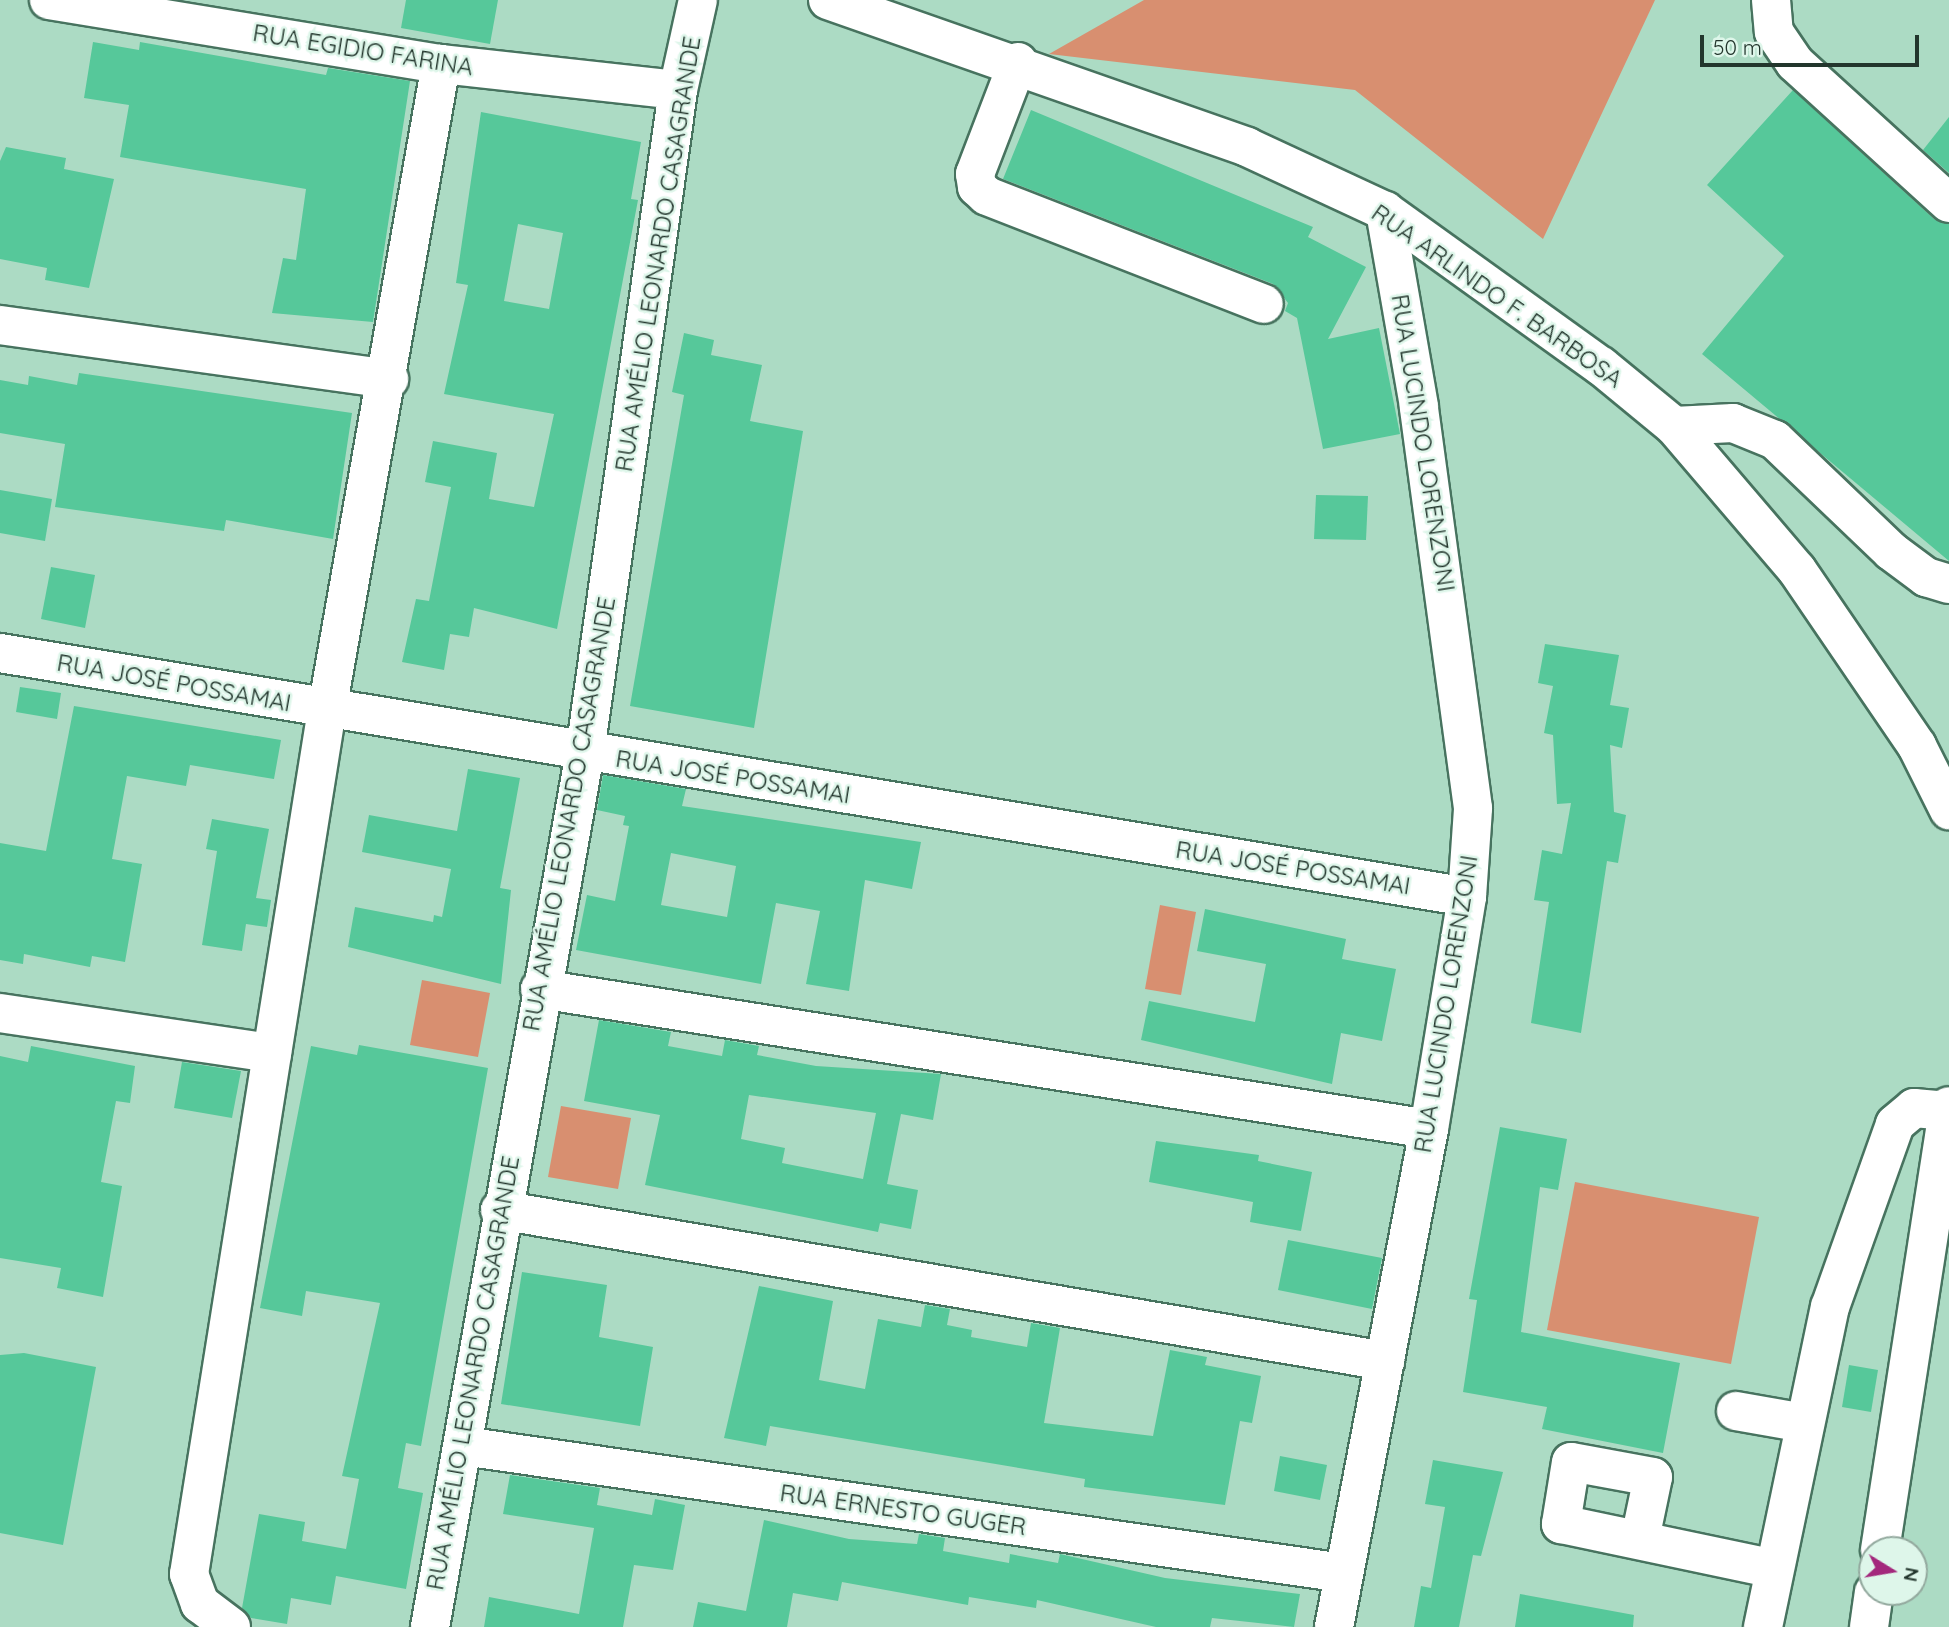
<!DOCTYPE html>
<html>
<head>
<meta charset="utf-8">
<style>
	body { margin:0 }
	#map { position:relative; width:1949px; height:1627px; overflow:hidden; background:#acdbc4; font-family:Quicksand,sans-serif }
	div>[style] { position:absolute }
	.green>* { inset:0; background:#d88f70 }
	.building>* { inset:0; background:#56c89a }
	.roads { filter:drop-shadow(2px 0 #47735f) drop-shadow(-2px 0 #47735f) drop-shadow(0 2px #47735f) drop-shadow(0 -2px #47735f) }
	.minor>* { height:38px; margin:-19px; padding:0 19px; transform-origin:19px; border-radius:19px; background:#fff }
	span { translate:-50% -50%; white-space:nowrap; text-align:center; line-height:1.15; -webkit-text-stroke:5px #def6ea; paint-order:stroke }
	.street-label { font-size:24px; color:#23362d }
	.north { position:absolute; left:1858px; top:1536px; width:70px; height:70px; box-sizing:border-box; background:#def6ea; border:2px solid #93a99e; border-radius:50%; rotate:101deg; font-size:19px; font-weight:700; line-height:28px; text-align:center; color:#23362d }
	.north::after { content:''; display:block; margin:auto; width:24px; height:32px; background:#a3287c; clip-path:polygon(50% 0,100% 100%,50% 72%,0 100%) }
	.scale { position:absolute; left:1700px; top:35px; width:219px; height:32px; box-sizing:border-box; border:4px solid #23362d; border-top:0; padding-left:9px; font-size:21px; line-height:24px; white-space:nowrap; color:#23362d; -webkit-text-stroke:5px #def6ea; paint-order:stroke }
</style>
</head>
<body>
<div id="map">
	<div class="green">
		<div style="clip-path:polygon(1144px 0,1655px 0,1543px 239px,1355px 90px,1049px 54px)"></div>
		<div style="clip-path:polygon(1160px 905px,1196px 912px,1181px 995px,1145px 989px)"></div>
		<div style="clip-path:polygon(422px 980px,490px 993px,478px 1057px,410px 1045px)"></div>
		<div style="clip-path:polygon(561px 1106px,631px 1118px,618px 1189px,548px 1177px)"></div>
		<div style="clip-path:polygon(1575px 1182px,1759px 1217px,1731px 1364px,1547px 1330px)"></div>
	</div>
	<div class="building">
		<div style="clip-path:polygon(406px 0,498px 0,490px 44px,401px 28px)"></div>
		<div style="clip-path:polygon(93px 42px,139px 50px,140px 42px,326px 75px,328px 68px,410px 81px,373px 322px,272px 313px,283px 258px,296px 260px,306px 189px,120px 157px,129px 105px,84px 98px)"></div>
		<div style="clip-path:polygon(1793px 90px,1934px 219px,1949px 224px,1949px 561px,1702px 354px,1784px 256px,1707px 185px)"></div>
		<div style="clip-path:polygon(1031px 110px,1313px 227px,1308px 237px,1366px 267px,1328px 339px,1379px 328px,1400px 434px,1323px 449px,1297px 318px,1285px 311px,1288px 303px,1273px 284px,1003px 179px)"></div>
		<div style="clip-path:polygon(evenodd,481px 112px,641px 142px,631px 199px,638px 200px,557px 629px,474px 608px,469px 637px,450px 634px,444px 670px,402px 662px,416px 599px,429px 601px,451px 487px,425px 482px,433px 441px,497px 453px,489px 499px,534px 507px,554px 414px,444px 394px,468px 285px,456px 283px,481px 112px,518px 224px,563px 233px,549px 309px,504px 301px,518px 224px)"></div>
		<div style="clip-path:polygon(1949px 117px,1949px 173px,1923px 150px)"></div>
		<div style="clip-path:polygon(6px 147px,66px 158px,64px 169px,114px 179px,89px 288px,45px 280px,47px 268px,0 259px,0 161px)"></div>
		<div style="clip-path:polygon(684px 333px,714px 340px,711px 355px,762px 365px,750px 421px,803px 431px,754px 728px,630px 706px,684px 395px,672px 392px)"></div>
		<div style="clip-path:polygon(79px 373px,352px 413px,333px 539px,226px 520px,224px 531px,55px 507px,65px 444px,0 433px,0 380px,28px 385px,29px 376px,77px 385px)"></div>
		<div style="clip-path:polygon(0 490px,52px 499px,45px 541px,0 533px)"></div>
		<div style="clip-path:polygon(1316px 495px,1368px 496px,1366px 540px,1314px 539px)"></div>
		<div style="clip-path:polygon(51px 567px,95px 575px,85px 628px,41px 619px)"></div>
		<div style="clip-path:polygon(1545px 644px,1619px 655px,1610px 705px,1629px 708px,1622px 748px,1610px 745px,1614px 812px,1626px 815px,1618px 863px,1607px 861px,1581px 1033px,1531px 1023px,1549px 902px,1534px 900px,1542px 850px,1562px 854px,1571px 803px,1557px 804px,1553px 735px,1544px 733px,1553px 686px,1538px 683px)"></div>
		<div style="clip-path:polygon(20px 687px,61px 693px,57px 719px,16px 712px)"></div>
		<div style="clip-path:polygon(74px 706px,281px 740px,274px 779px,190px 765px,186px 786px,127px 776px,112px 859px,142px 864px,125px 962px,92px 956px,90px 967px,24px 954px,23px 964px,0 960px,0 843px,46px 851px)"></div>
		<div style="clip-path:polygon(468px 769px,520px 778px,500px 888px,511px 890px,501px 984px,348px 947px,355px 907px,433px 922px,434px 915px,442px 917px,451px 869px,362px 852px,369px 815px,457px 831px)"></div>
		<div style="clip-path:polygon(evenodd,603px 775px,686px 789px,682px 806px,921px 842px,912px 889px,865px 880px,849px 991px,806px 984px,820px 911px,776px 903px,761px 984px,576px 950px,587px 895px,615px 901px,629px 826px,623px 825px,625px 816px,597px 810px,603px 775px,671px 853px,736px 866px,727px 917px,661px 905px,671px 853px)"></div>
		<div style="clip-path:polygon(212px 819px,269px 829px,256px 898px,271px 900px,267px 927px,246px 924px,242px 951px,202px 945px,217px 851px,206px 849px)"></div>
		<div style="clip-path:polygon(1205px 909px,1346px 939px,1342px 959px,1396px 969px,1382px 1041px,1341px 1033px,1332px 1084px,1141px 1040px,1149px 1001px,1255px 1022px,1266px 964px,1197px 951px)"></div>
		<div style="clip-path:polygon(evenodd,599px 1020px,671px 1032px,668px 1046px,722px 1056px,725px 1040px,759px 1046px,757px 1055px,816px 1066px,941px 1074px,933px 1120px,901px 1114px,887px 1184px,918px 1190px,911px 1229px,880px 1223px,878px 1232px,645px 1185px,660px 1115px,584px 1101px,599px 1020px,749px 1095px,876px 1113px,863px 1179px,782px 1163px,785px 1148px,741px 1139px,749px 1095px)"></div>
		<div style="clip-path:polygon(359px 1045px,488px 1068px,421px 1446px,406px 1443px,398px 1488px,423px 1493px,406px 1589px,336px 1576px,331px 1605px,291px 1598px,287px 1624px,251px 1618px,242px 1608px,259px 1514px,305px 1522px,302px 1541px,346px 1549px,359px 1479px,342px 1476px,380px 1303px,306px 1291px,302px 1316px,260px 1308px,311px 1046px,357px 1055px)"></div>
		<div style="clip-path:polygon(31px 1046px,135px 1066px,130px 1103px,116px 1101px,101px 1182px,122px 1186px,103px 1297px,57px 1288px,61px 1268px,0 1258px,0 1056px,28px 1062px)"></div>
		<div style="clip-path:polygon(182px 1062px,241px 1071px,232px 1118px,174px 1108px)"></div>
		<div style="clip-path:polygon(1500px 1127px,1567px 1139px,1558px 1190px,1540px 1187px,1521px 1332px,1680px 1363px,1663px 1453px,1542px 1429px,1547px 1407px,1463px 1392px,1477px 1300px,1469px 1299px)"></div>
		<div style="clip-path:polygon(1156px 1141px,1259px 1155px,1258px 1161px,1312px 1172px,1301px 1231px,1250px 1222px,1253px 1202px,1149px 1182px)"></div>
		<div style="clip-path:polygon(1288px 1240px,1382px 1258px,1372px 1309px,1278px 1290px)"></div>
		<div style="clip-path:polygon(522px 1272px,607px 1285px,599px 1337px,653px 1347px,640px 1426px,501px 1404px)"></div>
		<div style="clip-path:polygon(759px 1286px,833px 1301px,819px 1380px,865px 1389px,878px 1319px,921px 1327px,925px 1305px,950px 1309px,947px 1325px,972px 1330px,971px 1337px,1027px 1347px,1031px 1323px,1060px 1328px,1044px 1423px,1153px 1436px,1170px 1350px,1207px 1357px,1205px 1365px,1261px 1376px,1252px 1423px,1240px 1421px,1225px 1505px,1084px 1487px,1085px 1479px,770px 1426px,766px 1446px,724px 1438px)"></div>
		<div style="clip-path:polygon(24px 1353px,96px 1367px,63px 1545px,0 1533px,0 1355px)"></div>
		<div style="clip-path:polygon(1849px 1365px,1878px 1370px,1871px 1412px,1842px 1407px)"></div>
		<div style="clip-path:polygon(1280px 1456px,1327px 1465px,1320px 1500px,1274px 1491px)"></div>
		<div style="clip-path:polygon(1433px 1460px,1503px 1472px,1481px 1556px,1473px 1555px,1459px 1627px,1414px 1627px,1421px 1586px,1431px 1588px,1445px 1507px,1425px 1504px)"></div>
		<div style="clip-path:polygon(510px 1475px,600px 1488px,597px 1505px,652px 1515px,655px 1499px,685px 1505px,673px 1570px,634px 1565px,623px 1627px,484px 1627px,489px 1597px,579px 1614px,594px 1528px,503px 1514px)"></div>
		<div style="clip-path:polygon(764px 1520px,849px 1539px,917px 1544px,919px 1534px,945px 1538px,943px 1551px,1009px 1563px,1010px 1554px,1058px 1563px,1060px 1554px,1165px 1578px,1300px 1594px,1294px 1627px,1212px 1618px,1210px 1627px,1156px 1627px,1037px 1600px,1036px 1608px,969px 1597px,968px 1605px,842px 1582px,838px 1601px,793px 1593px,787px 1627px,693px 1627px,698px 1602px,746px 1611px)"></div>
		<div style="clip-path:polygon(1520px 1594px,1634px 1615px,1633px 1627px,1515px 1627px)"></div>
	</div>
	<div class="roads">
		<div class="minor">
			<div style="left:49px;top:0;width:397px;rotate:9.3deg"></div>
			<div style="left:441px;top:64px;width:238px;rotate:6.3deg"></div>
			<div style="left:828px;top:0;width:444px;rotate:19.3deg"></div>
			<div style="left:1247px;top:147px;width:152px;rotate:24.9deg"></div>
			<div style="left:1385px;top:211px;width:266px;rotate:35.7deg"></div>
			<div style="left:1601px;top:366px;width:94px;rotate:39.4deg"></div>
			<div style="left:1674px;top:426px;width:189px;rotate:49.5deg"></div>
			<div style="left:1797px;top:570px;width:213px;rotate:55.7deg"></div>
			<div style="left:1917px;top:746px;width:72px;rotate:63.4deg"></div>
			<div style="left:1771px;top:0;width:32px;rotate:85deg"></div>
			<div style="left:1774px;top:32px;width:37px;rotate:56deg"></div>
			<div style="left:1795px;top:63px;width:208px;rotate:42.3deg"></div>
			<div style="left:1018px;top:62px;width:120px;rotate:111deg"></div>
			<div style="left:975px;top:174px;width:13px;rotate:81deg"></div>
			<div style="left:977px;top:187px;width:13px;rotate:42deg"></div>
			<div style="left:987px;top:196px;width:297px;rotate:21.3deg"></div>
			<div style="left:0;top:325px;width:393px;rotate:7.9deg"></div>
			<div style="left:1674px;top:426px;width:59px;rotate:-2.9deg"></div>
			<div style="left:1733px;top:423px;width:45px;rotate:22deg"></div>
			<div style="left:1775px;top:440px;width:161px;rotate:43.7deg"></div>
			<div style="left:1891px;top:551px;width:44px;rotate:36.6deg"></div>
			<div style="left:1926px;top:577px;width:24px;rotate:17deg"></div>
			<div style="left:0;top:653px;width:1487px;rotate:9.44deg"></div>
			<div style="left:540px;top:989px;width:900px;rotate:8.95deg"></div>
			<div style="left:0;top:1013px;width:275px;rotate:8.4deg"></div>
			<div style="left:500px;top:1210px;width:898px;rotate:9.68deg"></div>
			<div style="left:1736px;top:1411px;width:69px;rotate:10deg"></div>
			<div style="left:463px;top:1446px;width:889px;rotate:8.21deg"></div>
			<div style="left:1640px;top:1539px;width:63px;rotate:-78.2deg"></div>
			<div style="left:1653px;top:1477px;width:83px;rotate:-169.6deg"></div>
			<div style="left:1571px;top:1462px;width:63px;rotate:99.2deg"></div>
			<div style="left:1561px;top:1524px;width:218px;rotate:11.9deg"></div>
			<div style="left:1880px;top:1550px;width:449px;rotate:-81.2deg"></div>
			<div style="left:231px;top:1627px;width:39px;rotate:-143deg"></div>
			<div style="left:200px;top:1604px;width:32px;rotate:-110deg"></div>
			<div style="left:189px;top:1574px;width:875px;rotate:-80.93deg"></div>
			<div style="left:327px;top:710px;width:656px;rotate:-79.99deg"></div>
			<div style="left:430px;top:1627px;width:889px;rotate:-79.95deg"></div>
			<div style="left:585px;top:752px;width:669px;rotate:-82deg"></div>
			<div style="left:678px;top:90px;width:92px;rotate:-77.5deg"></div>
			<div style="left:1334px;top:1627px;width:507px;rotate:-79.2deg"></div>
			<div style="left:1429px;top:1129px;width:235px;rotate:-80.7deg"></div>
			<div style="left:1467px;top:897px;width:89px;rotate:-86.1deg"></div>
			<div style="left:1473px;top:808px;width:406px;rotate:-97.7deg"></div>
			<div style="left:1419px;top:406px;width:198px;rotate:-99.9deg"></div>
			<div style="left:1763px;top:1627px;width:327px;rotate:-78.2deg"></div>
			<div style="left:1830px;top:1307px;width:194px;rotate:-70.4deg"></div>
			<div style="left:1895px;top:1124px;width:25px;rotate:-40deg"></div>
			<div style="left:1914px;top:1108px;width:34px;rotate:5deg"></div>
			<div style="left:1869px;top:1627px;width:35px;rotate:-82deg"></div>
		</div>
	</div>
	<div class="street-label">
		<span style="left:363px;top:50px;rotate:9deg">RUA EGIDIO FARINA</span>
		<span style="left:658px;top:254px;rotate:-81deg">RUA AMÉLIO LEONARDO CASAGRANDE</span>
		<span style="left:1497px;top:296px;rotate:35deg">RUA ARLINDO F. BARBOSA</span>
		<span style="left:1423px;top:443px;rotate:81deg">RUA LUCINDO LORENZONI</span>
		<span style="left:174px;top:683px;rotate:10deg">RUA JOSÉ POSSAMAI</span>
		<span style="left:733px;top:777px;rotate:9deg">RUA JOSÉ POSSAMAI</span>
		<span style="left:569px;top:814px;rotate:-80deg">RUA AMÉLIO LEONARDO CASAGRANDE</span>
		<span style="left:1293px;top:868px;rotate:9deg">RUA JOSÉ POSSAMAI</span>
		<span style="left:1446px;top:1004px;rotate:-81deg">RUA LUCINDO LORENZONI</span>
		<span style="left:473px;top:1373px;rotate:-80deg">RUA AMÉLIO LEONARDO CASAGRANDE</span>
		<span style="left:903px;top:1510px;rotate:8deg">RUA ERNESTO GUGER</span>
	</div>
	<div class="north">N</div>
	<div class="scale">50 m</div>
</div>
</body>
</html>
